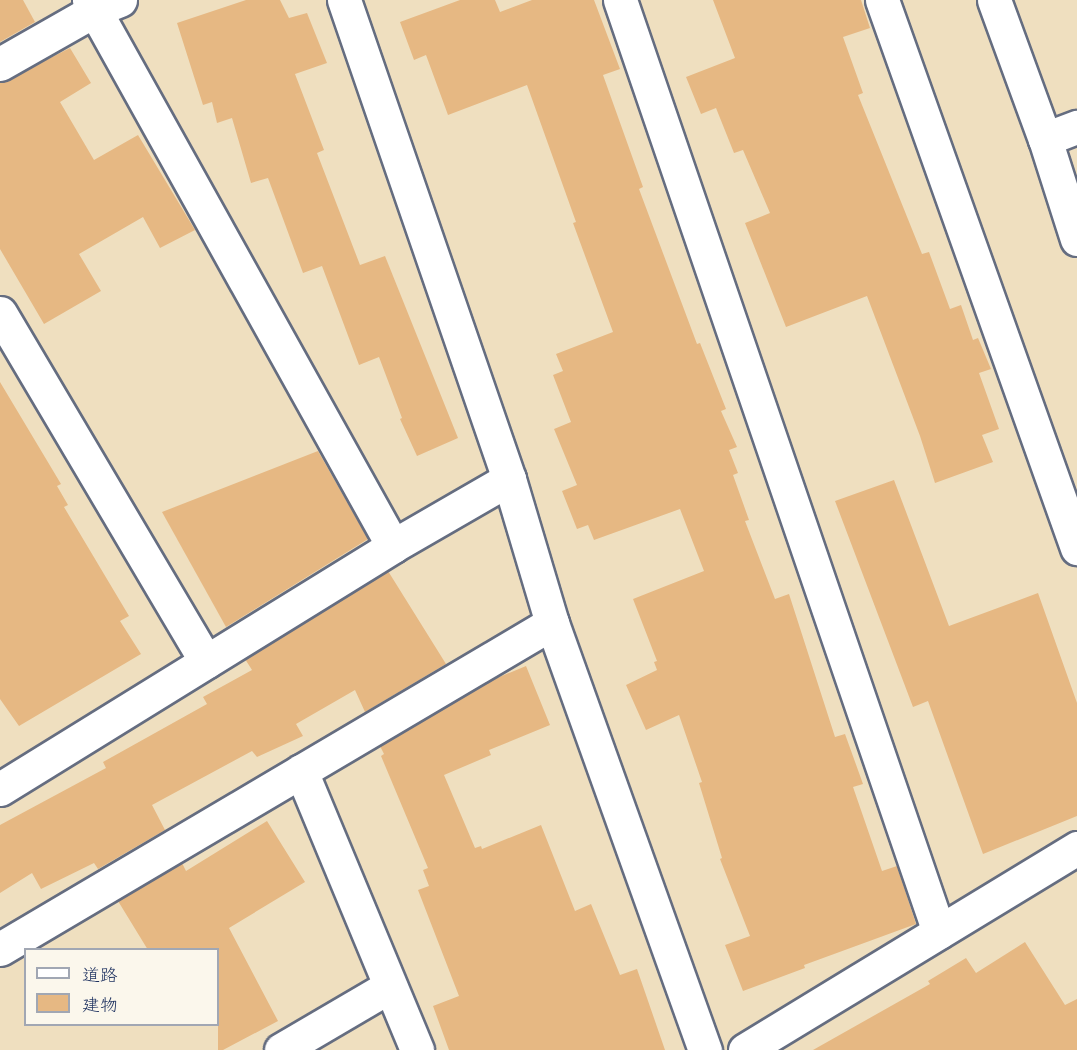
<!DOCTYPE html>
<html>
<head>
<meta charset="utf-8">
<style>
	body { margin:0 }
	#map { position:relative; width:1077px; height:1050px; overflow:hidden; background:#efdfbf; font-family:"Balsamiq Sans","Klee One",sans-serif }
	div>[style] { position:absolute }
	.building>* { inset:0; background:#e6b883 }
	.roads { filter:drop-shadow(2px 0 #656d80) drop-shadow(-2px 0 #656d80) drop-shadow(0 2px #656d80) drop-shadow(0 -2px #656d80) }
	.minor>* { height:33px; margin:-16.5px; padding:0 16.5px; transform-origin:16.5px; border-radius:16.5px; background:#fff }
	span { translate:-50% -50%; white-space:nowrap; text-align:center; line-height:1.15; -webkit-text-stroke:5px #fbf7ec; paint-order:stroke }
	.legend { position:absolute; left:24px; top:948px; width:195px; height:78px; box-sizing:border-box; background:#fbf7ec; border:2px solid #a1a7b3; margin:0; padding:8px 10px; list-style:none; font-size:18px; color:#1b2f5e }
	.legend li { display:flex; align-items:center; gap:12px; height:30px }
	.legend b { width:30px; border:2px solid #a1a7b3 }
</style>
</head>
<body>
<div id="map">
	<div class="building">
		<div style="clip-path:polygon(0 0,23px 0,35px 22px,0 42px)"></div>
		<div style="clip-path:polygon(246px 0,280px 0,289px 18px,307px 13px,327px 63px,295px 74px,324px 150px,317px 153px,360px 265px,385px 256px,458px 438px,417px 456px,400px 419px,402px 418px,379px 357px,359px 365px,322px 266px,303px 273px,268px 178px,251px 183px,232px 118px,217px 123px,212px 102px,203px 105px,177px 23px)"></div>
		<div style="clip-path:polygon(460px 0,495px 0,500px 12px,532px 0,594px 0,620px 69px,603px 75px,643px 187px,639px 189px,697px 344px,700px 343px,726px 409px,721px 411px,737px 447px,729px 450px,738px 473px,733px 475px,749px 520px,745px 521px,775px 599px,789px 594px,835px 737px,845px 734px,863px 784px,853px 787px,882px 871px,897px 866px,916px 924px,804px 965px,805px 968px,743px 991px,725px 945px,750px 936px,720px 859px,722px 858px,699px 783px,702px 782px,679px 715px,646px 730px,626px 685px,657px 670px,654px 662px,657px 661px,633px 599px,704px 571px,680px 509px,594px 540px,588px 525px,577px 529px,562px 491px,577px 485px,554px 429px,571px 422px,553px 375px,563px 371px,556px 354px,613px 332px,573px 223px,576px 222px,527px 85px,448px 115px,426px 55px,414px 60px,400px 22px)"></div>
		<div style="clip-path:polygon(713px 0,861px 0,870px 28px,843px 37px,863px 93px,858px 95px,922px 254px,929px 252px,950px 309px,961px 305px,973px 340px,978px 338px,991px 369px,979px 373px,999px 429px,982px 435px,993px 462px,935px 483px,920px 436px,867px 296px,786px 327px,745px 223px,770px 213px,743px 150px,734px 153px,716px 108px,701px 114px,686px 77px,735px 58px)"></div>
		<div style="clip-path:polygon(70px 48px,91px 83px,60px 102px,94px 160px,138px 135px,195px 230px,160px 248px,143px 217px,79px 254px,101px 291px,44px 324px,0 249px,0 83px)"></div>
		<div style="clip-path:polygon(0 382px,61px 484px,57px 486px,68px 505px,64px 507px,129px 616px,120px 621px,141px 654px,19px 726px,0 699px)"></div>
		<div style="clip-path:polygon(318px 451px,368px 539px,226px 627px,162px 512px)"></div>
		<div style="clip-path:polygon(894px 480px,949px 626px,1038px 593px,1077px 703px,1077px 816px,983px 854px,928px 701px,913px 707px,835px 501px)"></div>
		<div style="clip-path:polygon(388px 571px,446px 664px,365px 712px,355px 690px,296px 724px,303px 736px,257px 757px,252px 751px,152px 805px,165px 830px,98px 869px,94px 863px,41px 889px,32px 873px,0 893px,0 825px,106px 768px,103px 762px,207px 704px,203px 697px,252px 670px,245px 659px)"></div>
		<div style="clip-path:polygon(526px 666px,550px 725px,489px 750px,491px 755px,444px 775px,475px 848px,481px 846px,482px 849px,541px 825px,575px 911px,591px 904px,620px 975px,637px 969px,665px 1050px,449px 1050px,433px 1006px,459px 996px,418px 890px,429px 886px,423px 870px,428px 868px,381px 756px,384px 754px,380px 746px,492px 680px)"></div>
		<div style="clip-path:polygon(267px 821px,305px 882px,229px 928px,278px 1021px,223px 1050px,218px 1050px,218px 950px,148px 950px,118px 901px,182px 863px,186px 871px)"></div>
		<div style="clip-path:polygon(1025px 942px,1065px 1005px,1077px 999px,1077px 1050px,813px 1050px,930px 984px,928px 981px,966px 958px,976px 973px)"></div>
	</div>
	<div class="roads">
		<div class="minor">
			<div style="left:89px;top:0;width:625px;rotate:60.89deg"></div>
			<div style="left:393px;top:546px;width:134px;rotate:-30deg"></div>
			<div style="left:344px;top:0;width:507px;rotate:70.99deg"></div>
			<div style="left:509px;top:479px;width:150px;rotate:73.4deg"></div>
			<div style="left:552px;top:623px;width:454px;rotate:70.3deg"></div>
			<div style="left:620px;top:0;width:985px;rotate:71.11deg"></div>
			<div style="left:882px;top:0;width:582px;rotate:70.41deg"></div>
			<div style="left:994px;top:0;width:148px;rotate:69.9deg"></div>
			<div style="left:1045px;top:139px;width:105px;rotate:72.3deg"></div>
			<div style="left:0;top:64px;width:109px;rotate:-29.6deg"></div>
			<div style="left:95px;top:10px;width:27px;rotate:-22deg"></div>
			<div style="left:1045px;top:139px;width:34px;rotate:-21deg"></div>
			<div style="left:0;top:313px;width:405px;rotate:59.4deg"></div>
			<div style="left:301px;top:771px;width:302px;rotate:67.4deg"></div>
			<div style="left:0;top:789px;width:462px;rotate:-31.7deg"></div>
			<div style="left:0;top:949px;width:641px;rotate:-30.57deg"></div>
			<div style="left:281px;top:1050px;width:126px;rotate:-30.4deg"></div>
			<div style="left:745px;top:1050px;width:389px;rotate:-31.3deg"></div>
		</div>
	</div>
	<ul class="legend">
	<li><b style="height:8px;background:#fff"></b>道路</li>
	<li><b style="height:16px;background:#e6b883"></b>建物</li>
	</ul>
</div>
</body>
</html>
